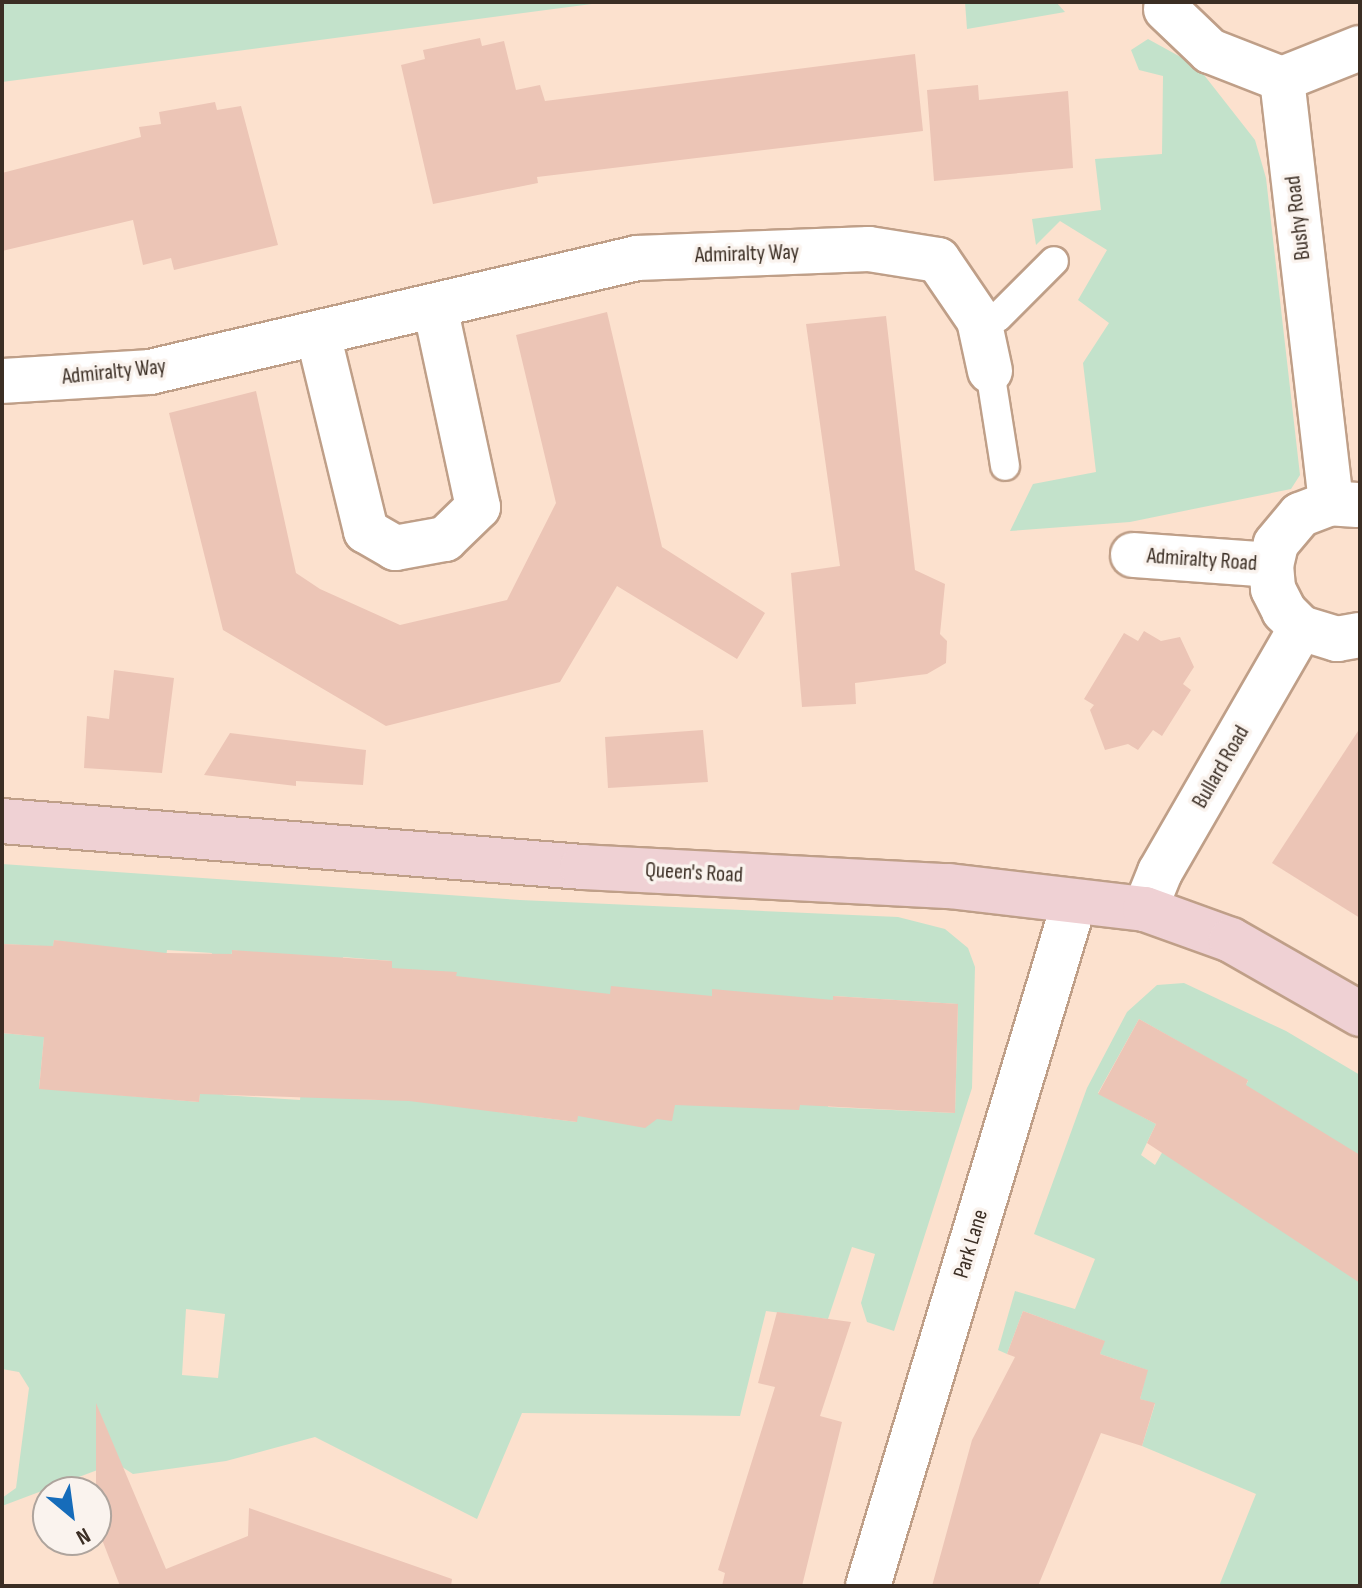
<!DOCTYPE html>
<html>
<head>
<meta charset="utf-8">
<style>
	body { margin:0 }
	#map { position:relative; width:1362px; height:1588px; overflow:hidden; background:#fce1ce; font-family:"Sofia Sans Condensed",sans-serif }
	div>[style] { position:absolute }
	.green>* { inset:0; background:#c3e2cb }
	.building>* { inset:0; background:#ecc5b6 }
	.roads { filter:drop-shadow(2px 0 #bf9f88) drop-shadow(-2px 0 #bf9f88) drop-shadow(0 2px #bf9f88) drop-shadow(0 -2px #bf9f88) }
	.service>* { height:28px; margin:-14px; padding:0 14px; transform-origin:14px; border-radius:14px; background:#fff }
	.minor>* { height:44px; margin:-22px; padding:0 22px; transform-origin:22px; border-radius:22px; background:#fff }
	.secondary>* { height:44px; margin:-22px; padding:0 22px; transform-origin:22px; border-radius:22px; background:#efd1d4 }
	span { translate:-50% -50%; white-space:nowrap; text-align:center; line-height:1.15; -webkit-text-stroke:7px #faf3ee; paint-order:stroke }
	.street-label { font-size:22px; color:#3b2e24 }
	.frame { position:absolute; inset:0; border:4px solid #3b2e24; pointer-events:none }
	.north { position:absolute; left:32px; top:1476px; width:80px; height:80px; box-sizing:border-box; background:#faf3ee; border:2px solid #aea49d; border-radius:50%; rotate:151deg; font-size:22px; font-weight:700; line-height:32px; text-align:center; color:#3b2e24 }
	.north::after { content:''; display:block; margin:auto; width:28px; height:36px; background:#166cba; clip-path:polygon(50% 0,100% 100%,50% 72%,0 100%) }
</style>
</head>
<body>
<div id="map">
	<div class="green">
		<div style="clip-path:polygon(2px 2px,607px 2px,2px 82px)"></div>
		<div style="clip-path:polygon(965px 2px,1056px 2px,1065px 12px,967px 29px)"></div>
		<div style="clip-path:polygon(1148px 39px,1197px 66px,1255px 140px,1266px 178px,1300px 475px,1291px 489px,1130px 522px,1010px 531px,1033px 484px,1096px 472px,1083px 363px,1109px 323px,1078px 300px,1107px 250px,1060px 221px,1036px 245px,1032px 219px,1101px 210px,1095px 159px,1162px 154px,1163px 76px,1139px 70px,1131px 50px)"></div>
		<div style="clip-path:polygon(evenodd,2px 864px,520px 900px,898px 917px,945px 929px,968px 948px,975px 967px,972px 1088px,894px 1331px,867px 1322px,861px 1303px,875px 1254px,852px 1247px,828px 1319px,766px 1311px,740px 1416px,522px 1413px,477px 1519px,315px 1437px,226px 1461px,133px 1474px,116px 1463px,2px 1506px,2px 1498px,16px 1488px,29px 1388px,19px 1372px,2px 1369px,2px 1033px,34px 1036px,41px 946px,2px 944px,2px 864px,54px 940px,166px 958px,167px 950px,212px 953px,199px 1102px,39px 1088px,54px 940px,2px 864px,232px 950px,342px 966px,343px 957px,392px 961px,382px 1100px,357px 1099px,303px 1063px,300px 1100px,223px 1095px,232px 950px,2px 864px,511px 986px,577px 1122px,499px 1112px,511px 986px,2px 864px,834px 996px,958px 1004px,955px 1113px,828px 1107px,834px 996px,2px 864px,186px 1309px,225px 1314px,218px 1378px,182px 1375px,186px 1309px)"></div>
		<div style="clip-path:polygon(evenodd,1184px 983px,1286px 1031px,1360px 1075px,1360px 1586px,1219px 1586px,1256px 1494px,1142px 1446px,1155px 1404px,1140px 1399px,1147px 1370px,1100px 1354px,1104px 1341px,1023px 1311px,1007px 1354px,998px 1350px,1015px 1291px,1075px 1309px,1095px 1259px,1034px 1234px,1087px 1088px,1127px 1012px,1157px 985px,1184px 983px,1139px 1019px,1248px 1081px,1210px 1151px,1163px 1151px,1155px 1165px,1141px 1155px,1156px 1124px,1098px 1093px,1139px 1019px)"></div>
	</div>
	<div class="building">
		<div style="clip-path:polygon(480px 38px,482px 46px,504px 41px,516px 90px,540px 85px,545px 101px,915px 54px,923px 131px,537px 177px,538px 183px,433px 204px,401px 65px,425px 59px,423px 50px)"></div>
		<div style="clip-path:polygon(978px 85px,979px 100px,1068px 91px,1073px 168px,934px 181px,927px 90px)"></div>
		<div style="clip-path:polygon(215px 102px,217px 110px,241px 106px,278px 245px,174px 270px,171px 258px,143px 265px,133px 220px,2px 251px,2px 173px,141px 137px,139px 127px,161px 124px,159px 112px)"></div>
		<div style="clip-path:polygon(607px 312px,662px 547px,765px 613px,737px 659px,617px 586px,560px 682px,386px 726px,223px 630px,169px 413px,256px 391px,296px 573px,320px 589px,400px 625px,507px 600px,556px 503px,516px 335px)"></div>
		<div style="clip-path:polygon(886px 316px,915px 570px,945px 584px,940px 634px,947px 641px,946px 663px,927px 674px,855px 683px,856px 704px,802px 707px,791px 573px,840px 566px,806px 324px)"></div>
		<div style="clip-path:polygon(1144px 631px,1161px 641px,1180px 637px,1194px 667px,1183px 684px,1191px 690px,1162px 736px,1153px 730px,1138px 750px,1128px 744px,1105px 750px,1090px 710px,1094px 705px,1084px 699px,1124px 633px,1138px 641px)"></div>
		<div style="clip-path:polygon(114px 670px,174px 678px,162px 773px,84px 768px,87px 716px,109px 719px)"></div>
		<div style="clip-path:polygon(1360px 728px,1360px 918px,1272px 863px)"></div>
		<div style="clip-path:polygon(703px 730px,708px 782px,608px 788px,605px 737px)"></div>
		<div style="clip-path:polygon(230px 733px,366px 750px,363px 785px,296px 781px,296px 786px,204px 775px)"></div>
		<div style="clip-path:polygon(54px 940px,166px 953px,232px 954px,232px 950px,392px 961px,392px 968px,457px 972px,456px 976px,610px 994px,611px 986px,712px 996px,712px 989px,833px 1000px,833px 996px,958px 1004px,955px 1113px,800px 1105px,799px 1110px,675px 1105px,672px 1121px,657px 1119px,645px 1128px,578px 1116px,577px 1122px,409px 1101px,200px 1094px,199px 1102px,39px 1089px,44px 1037px,2px 1033px,2px 944px,53px 946px)"></div>
		<div style="clip-path:polygon(1139px 1019px,1248px 1080px,1246px 1085px,1360px 1155px,1360px 1283px,1147px 1143px,1156px 1124px,1098px 1094px)"></div>
		<div style="clip-path:polygon(1023px 1311px,1105px 1341px,1100px 1354px,1148px 1370px,1140px 1399px,1155px 1403px,1142px 1446px,1101px 1433px,1038px 1586px,932px 1586px,972px 1440px,1015px 1357px,1007px 1354px)"></div>
		<div style="clip-path:polygon(777px 1312px,851px 1322px,820px 1416px,842px 1422px,802px 1586px,722px 1586px,725px 1573px,718px 1570px,775px 1387px,758px 1383px)"></div>
		<div style="clip-path:polygon(96px 1403px,166px 1569px,248px 1536px,249px 1508px,452px 1579px,451px 1586px,120px 1586px,96px 1524px)"></div>
	</div>
	<div class="roads">
		<div class="service">
			<div style="left:979px;top:320px;width:19px;rotate:-9deg"></div>
			<div style="left:998px;top:317px;width:79px;rotate:-45deg"></div>
			<div style="left:990px;top:371px;width:96px;rotate:81deg"></div>
		</div>
		<div class="minor">
			<div style="left:1166px;top:9px;width:61px;rotate:43.7deg"></div>
			<div style="left:1210px;top:51px;width:77px;rotate:21.3deg"></div>
			<div style="left:1282px;top:79px;width:427px;rotate:83.4deg"></div>
			<div style="left:1282px;top:79px;width:84px;rotate:-21.7deg"></div>
			<div style="left:318px;top:334px;width:203px;rotate:76.3deg"></div>
			<div style="left:366px;top:531px;width:34px;rotate:30deg"></div>
			<div style="left:395px;top:548px;width:51px;rotate:-10.2deg"></div>
			<div style="left:445px;top:539px;width:46px;rotate:-44.1deg"></div>
			<div style="left:478px;top:507px;width:205px;rotate:-102.1deg"></div>
			<div style="left:2px;top:381px;width:148px;rotate:-3.5deg"></div>
			<div style="left:150px;top:372px;width:500px;rotate:-13.17deg"></div>
			<div style="left:637px;top:258px;width:232px;rotate:-2.2deg"></div>
			<div style="left:869px;top:249px;width:70px;rotate:9.1deg"></div>
			<div style="left:938px;top:260px;width:73px;rotate:55.7deg"></div>
			<div style="left:979px;top:320px;width:52px;rotate:77.8deg"></div>
			<div style="left:1357px;top:505px;width:26px;rotate:-176deg"></div>
			<div style="left:1331px;top:503px;width:33px;rotate:159deg"></div>
			<div style="left:1300px;top:515px;width:38px;rotate:130deg"></div>
			<div style="left:1276px;top:544px;width:22px;rotate:103deg"></div>
			<div style="left:1271px;top:565px;width:24px;rotate:85deg"></div>
			<div style="left:1273px;top:589px;width:25px;rotate:63deg"></div>
			<div style="left:1284px;top:611px;width:24px;rotate:45deg"></div>
			<div style="left:1301px;top:628px;width:38px;rotate:17deg"></div>
			<div style="left:1337px;top:639px;width:23px;rotate:-10deg"></div>
			<div style="left:1133px;top:555px;width:138px;rotate:4.1deg"></div>
			<div style="left:1145px;top:909px;width:40px;rotate:-68deg"></div>
			<div style="left:1160px;top:872px;width:282px;rotate:-60deg"></div>
			<div style="left:868px;top:1586px;width:713px;rotate:-73.22deg"></div>
		</div>
		<div class="secondary">
			<div style="left:2px;top:821px;width:582px;rotate:4.53deg"></div>
			<div style="left:582px;top:867px;width:367px;rotate:3deg"></div>
			<div style="left:949px;top:886px;width:197px;rotate:6.7deg"></div>
			<div style="left:1145px;top:909px;width:91px;rotate:19.8deg"></div>
			<div style="left:1231px;top:940px;width:149px;rotate:29.8deg"></div>
		</div>
	</div>
	<div class="street-label">
		<span style="left:1298px;top:218px;rotate:-97deg">Bushy Road</span>
		<span style="left:747px;top:254px;rotate:-2deg">Admiralty Way</span>
		<span style="left:114px;top:372px;rotate:-6deg">Admiralty Way</span>
		<span style="left:1202px;top:560px;rotate:4deg">Admiralty Road</span>
		<span style="left:1221px;top:767px;rotate:-60deg">Bullard Road</span>
		<span style="left:694px;top:873px;rotate:3deg">Queen's Road</span>
		<span style="left:971px;top:1244px;rotate:-73deg">Park Lane</span>
	</div>
	<div class="frame"></div>
	<div class="north">N</div>
</div>
</body>
</html>
